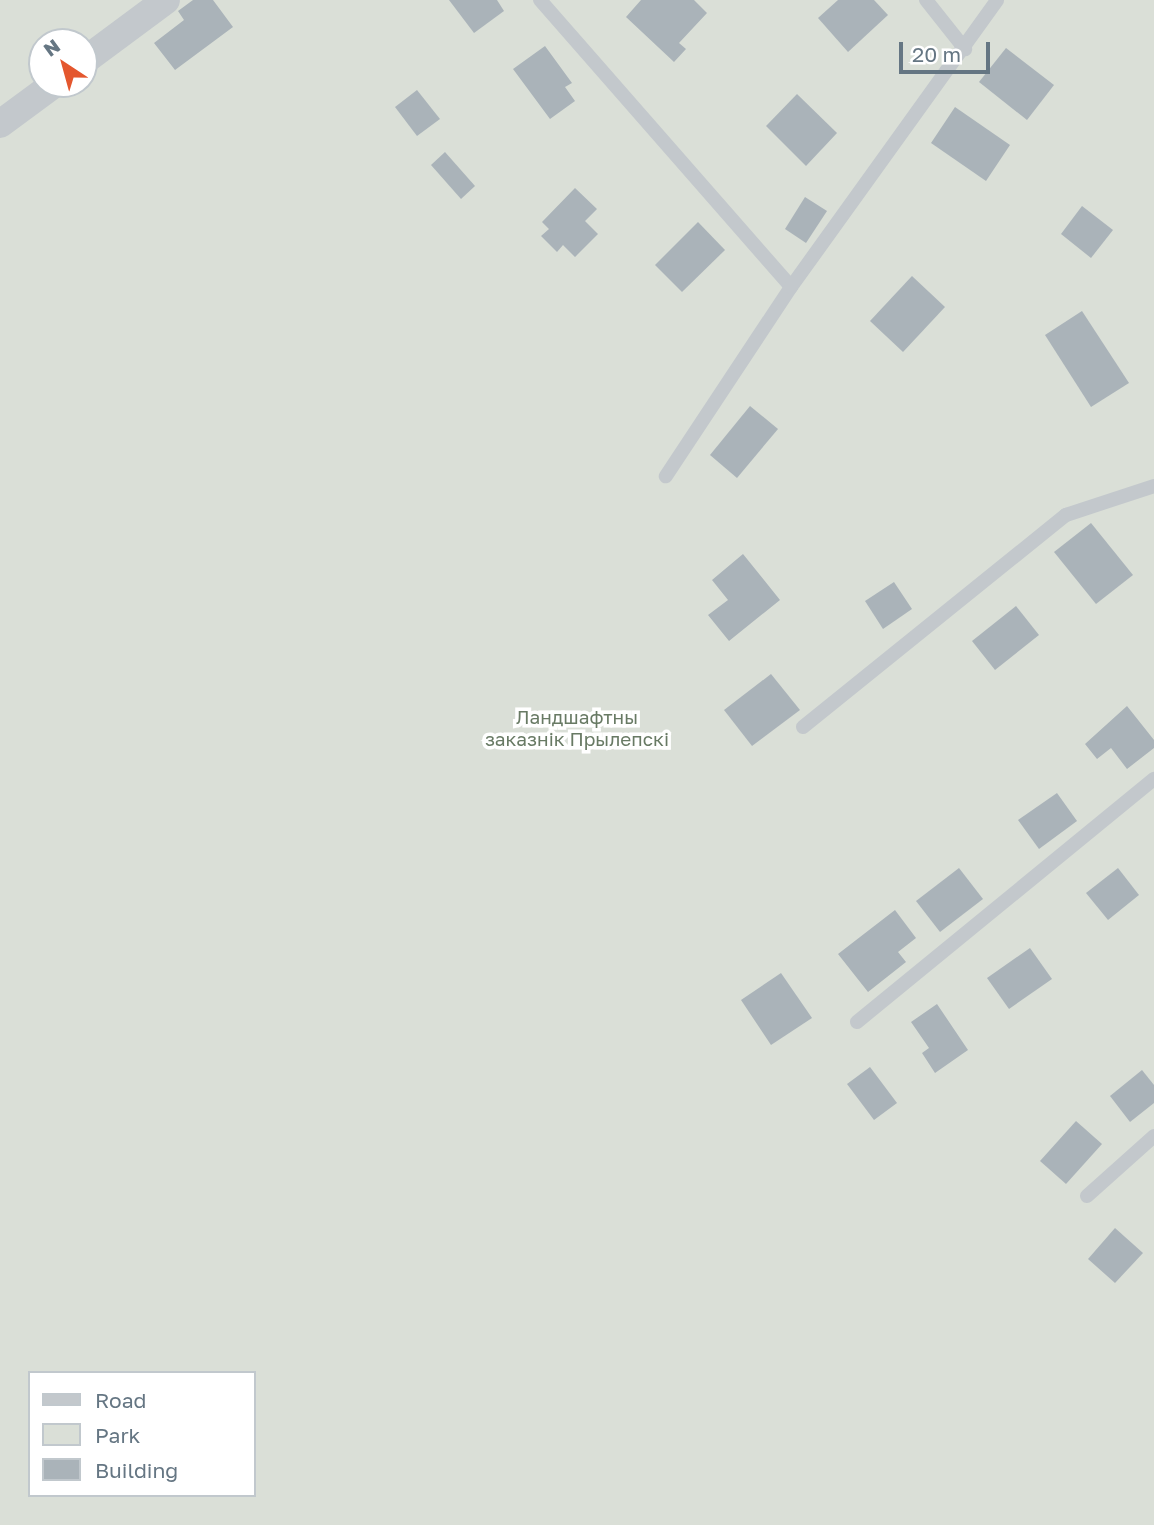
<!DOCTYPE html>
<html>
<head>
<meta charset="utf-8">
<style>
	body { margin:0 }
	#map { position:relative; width:1154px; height:1525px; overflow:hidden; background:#fafaf8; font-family:"Golos Text",sans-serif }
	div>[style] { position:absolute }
	.green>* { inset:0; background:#dadfd7 }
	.building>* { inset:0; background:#aab3b9 }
	.service>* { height:14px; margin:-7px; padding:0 7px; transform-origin:7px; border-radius:7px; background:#c3c8cc }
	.minor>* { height:28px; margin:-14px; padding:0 14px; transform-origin:14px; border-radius:14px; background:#c3c8cc }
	span { translate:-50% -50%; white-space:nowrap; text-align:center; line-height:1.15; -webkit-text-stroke:7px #fff; paint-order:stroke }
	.park-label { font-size:19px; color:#687a64 }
	.legend { position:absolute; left:28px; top:1371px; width:228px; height:126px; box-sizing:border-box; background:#fff; border:2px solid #c1c8cd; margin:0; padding:9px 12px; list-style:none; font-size:21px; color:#657683 }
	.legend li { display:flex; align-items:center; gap:14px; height:35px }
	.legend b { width:35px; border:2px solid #c1c8cd }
	.north { position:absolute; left:28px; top:28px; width:70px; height:70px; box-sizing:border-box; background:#fff; border:2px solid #c1c8cd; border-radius:50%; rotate:324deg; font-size:19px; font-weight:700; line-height:28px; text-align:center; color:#657683 }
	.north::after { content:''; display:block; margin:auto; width:24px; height:32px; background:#e4572e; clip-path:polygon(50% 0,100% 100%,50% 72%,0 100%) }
	.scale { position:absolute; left:899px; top:42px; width:91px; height:32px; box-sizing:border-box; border:4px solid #657683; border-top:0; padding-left:9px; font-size:21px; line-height:24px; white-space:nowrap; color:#657683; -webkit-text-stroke:5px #fff; paint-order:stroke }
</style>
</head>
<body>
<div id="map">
	<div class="green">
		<div style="clip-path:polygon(evenodd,0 0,1154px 0,1154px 1525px,0 1525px,0 0,42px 42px,84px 42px,84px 84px,42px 84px,42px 42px,0 0,30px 1373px,254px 1373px,254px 1495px,30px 1495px,30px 1373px)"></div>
	</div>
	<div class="building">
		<div style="clip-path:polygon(193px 0,213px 0,233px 27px,175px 70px,154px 43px,184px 20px,178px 11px)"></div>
		<div style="clip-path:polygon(449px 0,497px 0,504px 11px,474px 33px)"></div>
		<div style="clip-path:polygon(641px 0,694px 0,707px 13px,679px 43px,686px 49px,674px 62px,626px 17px)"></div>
		<div style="clip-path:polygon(838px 0,874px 0,888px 15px,848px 52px,818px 18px)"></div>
		<div style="clip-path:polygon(545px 46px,572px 83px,565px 87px,575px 101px,550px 119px,513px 69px)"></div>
		<div style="clip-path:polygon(1006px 48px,1054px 85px,1027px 120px,979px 82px)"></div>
		<div style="clip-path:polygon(417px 90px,440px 119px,417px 136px,395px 107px)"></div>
		<div style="clip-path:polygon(797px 94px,837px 133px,806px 166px,766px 126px)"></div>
		<div style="clip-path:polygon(955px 107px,1010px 145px,986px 181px,931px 143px)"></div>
		<div style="clip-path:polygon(445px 152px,475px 186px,461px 199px,431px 165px)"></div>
		<div style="clip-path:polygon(575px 188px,597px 209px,585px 221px,598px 234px,575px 257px,563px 245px,557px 252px,541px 236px,549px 229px,542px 222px)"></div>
		<div style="clip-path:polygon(805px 197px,827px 211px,806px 243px,785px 229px)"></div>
		<div style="clip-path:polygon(1082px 206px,1113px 230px,1091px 258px,1061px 234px)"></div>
		<div style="clip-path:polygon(698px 222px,725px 250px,682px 292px,655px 265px)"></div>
		<div style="clip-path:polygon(912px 276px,945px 307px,903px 352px,870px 321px)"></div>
		<div style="clip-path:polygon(1082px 311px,1129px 383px,1091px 407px,1045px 335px)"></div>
		<div style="clip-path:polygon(750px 406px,778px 429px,737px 478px,710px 455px)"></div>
		<div style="clip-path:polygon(1091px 523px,1133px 575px,1096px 604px,1054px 552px)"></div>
		<div style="clip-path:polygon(743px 554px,780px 600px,729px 641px,708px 615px,728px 600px,712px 580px)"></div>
		<div style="clip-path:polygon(894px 582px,912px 609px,883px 629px,865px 601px)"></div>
		<div style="clip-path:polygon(1016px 606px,1039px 635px,995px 670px,972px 641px)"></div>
		<div style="clip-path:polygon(771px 674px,800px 710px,752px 746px,724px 710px)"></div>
		<div style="clip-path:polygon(1127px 706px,1154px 740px,1154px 748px,1127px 769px,1111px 748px,1097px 759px,1085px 744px)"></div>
		<div style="clip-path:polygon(1057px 793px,1077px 821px,1039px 849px,1018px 820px)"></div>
		<div style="clip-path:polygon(959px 868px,983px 899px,940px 932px,916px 901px)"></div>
		<div style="clip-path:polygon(1118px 868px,1139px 895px,1108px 920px,1086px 893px)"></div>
		<div style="clip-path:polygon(895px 910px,916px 938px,898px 952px,906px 962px,868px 992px,838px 954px)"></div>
		<div style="clip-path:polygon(1030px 948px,1052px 979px,1009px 1009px,987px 978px)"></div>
		<div style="clip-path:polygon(781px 973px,812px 1018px,771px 1045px,741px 1000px)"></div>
		<div style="clip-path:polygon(937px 1004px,968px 1050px,935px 1073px,922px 1053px,929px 1048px,911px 1022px)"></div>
		<div style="clip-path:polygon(870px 1067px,897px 1103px,874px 1120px,847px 1084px)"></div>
		<div style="clip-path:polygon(1142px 1070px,1154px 1085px,1154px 1103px,1130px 1122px,1110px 1096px)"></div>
		<div style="clip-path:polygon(1076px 1121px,1102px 1144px,1066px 1184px,1040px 1161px)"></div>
		<div style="clip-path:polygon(1115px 1228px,1143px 1253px,1115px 1283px,1088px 1259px)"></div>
	</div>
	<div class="service">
		<div style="left:540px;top:0;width:381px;rotate:48.8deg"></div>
		<div style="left:791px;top:287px;width:227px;rotate:123.5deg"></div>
		<div style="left:926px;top:0;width:63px;rotate:51.5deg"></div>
		<div style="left:791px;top:287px;width:353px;rotate:-54.3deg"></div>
		<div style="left:803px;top:727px;width:338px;rotate:-38.9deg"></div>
		<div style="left:1066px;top:515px;width:93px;rotate:-18.2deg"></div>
		<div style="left:857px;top:1022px;width:384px;rotate:-39.3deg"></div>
		<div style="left:1087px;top:1196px;width:90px;rotate:-41.8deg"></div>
	</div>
	<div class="minor">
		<div style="left:84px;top:61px;width:102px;rotate:-36.6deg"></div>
		<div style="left:0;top:124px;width:67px;rotate:-36.5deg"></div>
	</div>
	<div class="park-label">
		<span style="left:577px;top:728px">Ландшафтны<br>заказнік Прылепскі</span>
	</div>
	<ul class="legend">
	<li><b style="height:9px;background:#c3c8cc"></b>Road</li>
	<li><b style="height:19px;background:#dadfd7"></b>Park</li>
	<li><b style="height:19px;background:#aab3b9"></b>Building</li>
	</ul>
	<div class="north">N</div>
	<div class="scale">20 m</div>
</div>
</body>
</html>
